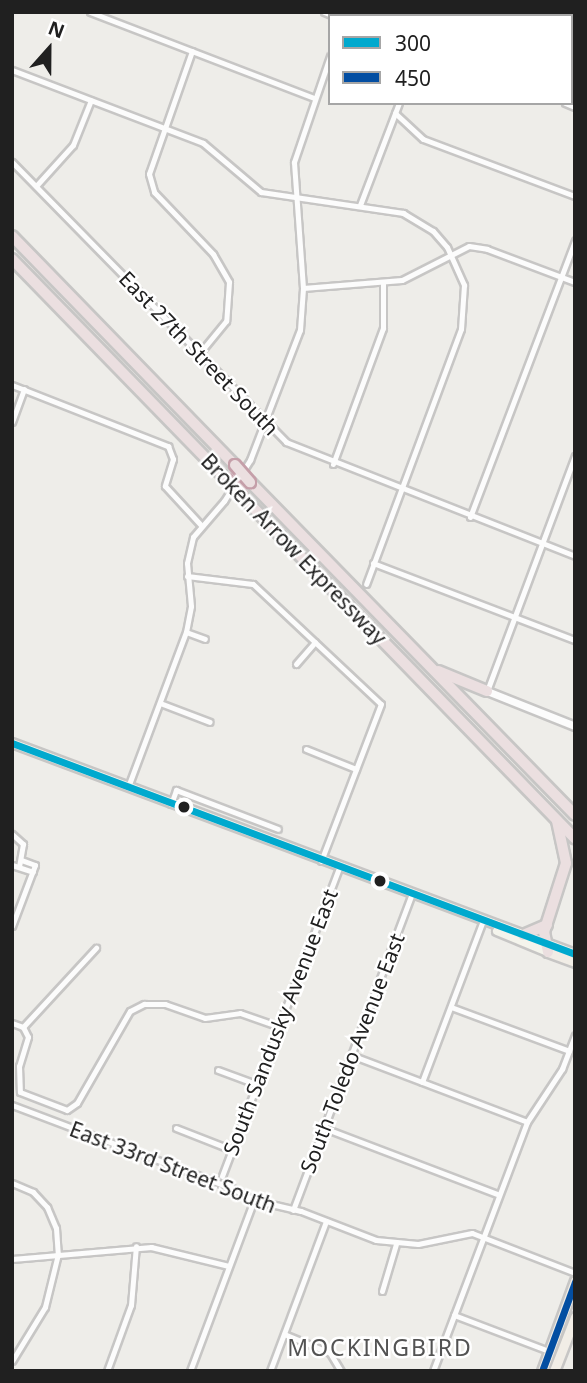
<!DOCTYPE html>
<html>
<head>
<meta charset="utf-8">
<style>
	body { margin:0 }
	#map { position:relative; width:587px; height:1383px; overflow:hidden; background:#eeede9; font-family:"Noto Sans",sans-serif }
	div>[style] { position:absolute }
	.roads { filter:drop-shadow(2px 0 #c7c6c5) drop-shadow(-2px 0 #c7c6c5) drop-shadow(0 2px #c7c6c5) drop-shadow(0 -2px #c7c6c5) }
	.minor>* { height:5px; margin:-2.5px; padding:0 2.5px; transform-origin:2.5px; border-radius:2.5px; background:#fcfcfc }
	.tertiary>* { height:7px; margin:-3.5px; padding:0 3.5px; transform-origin:3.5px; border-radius:3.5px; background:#fcfcfc }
	.secondary>* { height:8px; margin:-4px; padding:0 4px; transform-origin:4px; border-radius:4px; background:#f4f4ec }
	.primary>* { height:9px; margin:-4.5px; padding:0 4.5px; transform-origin:4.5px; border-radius:4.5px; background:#f1ede6 }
	.motorway>* { height:10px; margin:-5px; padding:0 5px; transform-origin:5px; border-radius:5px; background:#ebdfe0 }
	.bridges { filter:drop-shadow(2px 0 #c59fa9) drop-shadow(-2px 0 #c59fa9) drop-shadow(0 2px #c59fa9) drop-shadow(0 -2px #c59fa9) }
	.motorway-bridge>* { height:10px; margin:-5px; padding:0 5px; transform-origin:5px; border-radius:5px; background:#ebdfe0 }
	.bus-1>* { height:7px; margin:-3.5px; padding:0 3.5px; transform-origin:3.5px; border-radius:3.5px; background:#00a9ce }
	.bus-2>* { height:7px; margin:-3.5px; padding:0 3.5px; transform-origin:3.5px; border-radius:3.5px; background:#034ea2 }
	.dots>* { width:19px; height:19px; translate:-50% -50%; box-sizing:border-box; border:4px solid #fff; border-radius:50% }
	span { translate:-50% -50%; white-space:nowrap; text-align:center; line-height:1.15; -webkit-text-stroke:5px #fff; paint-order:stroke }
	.street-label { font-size:21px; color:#202020 }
	.neighbourhood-label { font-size:23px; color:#535353; letter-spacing:2px }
	.frame { position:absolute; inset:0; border:14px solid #202020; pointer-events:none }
	.legend { position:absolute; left:328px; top:14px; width:245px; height:91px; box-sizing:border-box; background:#fff; border:2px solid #a6a6a6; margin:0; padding:9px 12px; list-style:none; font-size:21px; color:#202020 }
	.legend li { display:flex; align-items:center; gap:14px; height:35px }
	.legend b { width:35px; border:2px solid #a6a6a6 }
	.north { position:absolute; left:14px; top:14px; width:70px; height:70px; -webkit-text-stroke:5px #fff; paint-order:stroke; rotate:21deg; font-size:19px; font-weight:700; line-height:28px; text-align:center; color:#202020 }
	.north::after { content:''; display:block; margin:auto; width:24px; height:32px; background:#202020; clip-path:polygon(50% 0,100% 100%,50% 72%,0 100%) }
</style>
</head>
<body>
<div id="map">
	<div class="roads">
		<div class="minor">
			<div style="left:90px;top:12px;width:240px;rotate:21deg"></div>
			<div style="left:324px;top:12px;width:11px;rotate:22deg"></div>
			<div style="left:561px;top:12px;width:10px;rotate:24deg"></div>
			<div style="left:345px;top:16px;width:4px;rotate:-76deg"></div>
			<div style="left:432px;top:16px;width:4px;rotate:-76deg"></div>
			<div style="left:192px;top:51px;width:130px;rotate:109.3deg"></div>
			<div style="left:149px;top:174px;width:19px;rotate:74deg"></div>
			<div style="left:154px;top:192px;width:86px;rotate:46.4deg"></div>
			<div style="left:213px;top:254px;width:32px;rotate:60deg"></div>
			<div style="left:229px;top:282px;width:39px;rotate:94deg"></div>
			<div style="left:226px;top:321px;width:43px;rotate:129.3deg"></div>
			<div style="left:12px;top:70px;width:204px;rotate:20.9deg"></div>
			<div style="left:203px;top:143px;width:76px;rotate:40.2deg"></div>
			<div style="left:261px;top:192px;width:144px;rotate:8.4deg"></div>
			<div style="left:403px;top:213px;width:35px;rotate:31deg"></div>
			<div style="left:433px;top:231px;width:21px;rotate:49deg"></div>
			<div style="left:447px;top:247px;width:42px;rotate:65.9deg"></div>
			<div style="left:464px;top:285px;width:44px;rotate:93.9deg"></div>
			<div style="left:461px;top:329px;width:272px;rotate:110.4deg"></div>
			<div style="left:565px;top:103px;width:11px;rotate:22deg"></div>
			<div style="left:395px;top:113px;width:38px;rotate:43deg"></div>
			<div style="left:423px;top:139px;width:162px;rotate:20.6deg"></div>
			<div style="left:12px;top:162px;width:392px;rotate:45.6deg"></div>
			<div style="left:286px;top:442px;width:311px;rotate:21.5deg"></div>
			<div style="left:36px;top:186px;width:55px;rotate:-47.9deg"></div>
			<div style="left:73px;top:145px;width:48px;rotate:-68.2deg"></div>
			<div style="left:360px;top:205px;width:109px;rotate:-69.1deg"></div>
			<div style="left:303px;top:288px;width:99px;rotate:-4.6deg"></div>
			<div style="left:402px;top:280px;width:75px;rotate:-26.9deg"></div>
			<div style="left:469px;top:246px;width:18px;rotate:9deg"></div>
			<div style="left:487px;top:249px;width:94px;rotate:20.6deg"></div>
			<div style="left:12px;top:385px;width:168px;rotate:21.4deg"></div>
			<div style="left:168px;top:446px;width:14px;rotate:69deg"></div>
			<div style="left:173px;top:459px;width:28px;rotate:107deg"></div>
			<div style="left:165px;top:486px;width:52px;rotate:47.4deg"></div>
			<div style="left:12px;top:422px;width:35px;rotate:-70deg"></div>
			<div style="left:333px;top:464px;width:145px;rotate:-69.8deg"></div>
			<div style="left:383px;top:328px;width:44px;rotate:-90deg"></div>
			<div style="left:470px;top:517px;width:296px;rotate:-69.2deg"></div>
			<div style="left:373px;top:563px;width:216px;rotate:20.9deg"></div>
			<div style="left:187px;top:576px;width:66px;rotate:6.9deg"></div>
			<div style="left:253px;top:584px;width:175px;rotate:43.2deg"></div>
			<div style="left:381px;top:704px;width:168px;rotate:110.9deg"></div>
			<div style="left:186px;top:632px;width:20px;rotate:20deg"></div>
			<div style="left:296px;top:664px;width:29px;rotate:-49deg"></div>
			<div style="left:487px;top:691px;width:251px;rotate:-69.5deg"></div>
			<div style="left:160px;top:703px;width:53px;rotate:20.8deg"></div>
			<div style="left:306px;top:749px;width:54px;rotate:21.8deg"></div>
			<div style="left:128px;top:787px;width:165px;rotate:-69.5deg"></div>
			<div style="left:186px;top:632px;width:26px;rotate:-79deg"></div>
			<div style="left:191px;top:606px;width:43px;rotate:-95.3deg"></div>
			<div style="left:187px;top:563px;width:27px;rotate:-77deg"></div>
			<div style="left:193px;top:537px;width:48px;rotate:-49.3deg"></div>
			<div style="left:224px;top:501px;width:49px;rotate:-57.6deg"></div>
			<div style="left:250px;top:460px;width:139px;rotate:-69deg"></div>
			<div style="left:300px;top:330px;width:42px;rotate:-85.9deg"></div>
			<div style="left:303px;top:288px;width:126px;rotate:-94.1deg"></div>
			<div style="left:294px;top:162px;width:112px;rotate:-71.2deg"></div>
			<div style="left:171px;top:804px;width:15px;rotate:-70deg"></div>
			<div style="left:176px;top:790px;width:109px;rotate:20.9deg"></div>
			<div style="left:12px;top:834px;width:15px;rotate:42deg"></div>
			<div style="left:23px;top:844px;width:23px;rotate:100deg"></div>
			<div style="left:12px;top:865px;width:22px;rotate:18deg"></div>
			<div style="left:12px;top:926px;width:65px;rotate:-69.3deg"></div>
			<div style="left:35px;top:865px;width:15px;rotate:-160deg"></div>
			<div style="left:451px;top:1007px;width:126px;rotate:20.4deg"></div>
			<div style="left:12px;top:1023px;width:12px;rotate:20deg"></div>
			<div style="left:23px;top:1027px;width:11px;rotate:63deg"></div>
			<div style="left:28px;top:1037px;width:30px;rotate:107deg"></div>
			<div style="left:19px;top:1066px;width:26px;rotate:88deg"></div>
			<div style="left:20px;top:1092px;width:50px;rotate:21deg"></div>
			<div style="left:67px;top:1110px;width:12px;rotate:-35deg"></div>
			<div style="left:77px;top:1103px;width:106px;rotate:-60.1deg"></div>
			<div style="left:130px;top:1011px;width:16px;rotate:-27deg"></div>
			<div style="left:144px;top:1004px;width:21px"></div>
			<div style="left:165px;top:1004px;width:42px;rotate:19.3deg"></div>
			<div style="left:205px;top:1018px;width:35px;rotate:-8deg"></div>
			<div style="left:240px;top:1013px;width:42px;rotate:19.3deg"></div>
			<div style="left:23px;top:1027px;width:108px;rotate:-47.3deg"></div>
			<div style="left:351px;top:1055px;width:188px;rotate:20.8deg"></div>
			<div style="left:218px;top:1070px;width:40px;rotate:20.2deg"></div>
			<div style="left:422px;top:1082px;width:170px;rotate:-69.3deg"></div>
			<div style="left:12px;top:1105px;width:235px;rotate:20.7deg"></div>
			<div style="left:232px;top:1188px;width:25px;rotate:29deg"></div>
			<div style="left:254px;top:1200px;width:48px;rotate:13.2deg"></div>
			<div style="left:301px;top:1211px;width:80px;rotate:21.1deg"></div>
			<div style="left:376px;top:1240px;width:42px;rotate:5.4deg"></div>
			<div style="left:418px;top:1244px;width:55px;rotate:-11.5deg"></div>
			<div style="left:472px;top:1233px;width:110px;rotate:21.2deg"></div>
			<div style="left:176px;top:1128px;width:60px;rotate:21.4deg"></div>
			<div style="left:324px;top:1128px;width:187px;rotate:20.9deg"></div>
			<div style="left:222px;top:1176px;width:329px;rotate:-69.2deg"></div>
			<div style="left:12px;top:1183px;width:23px;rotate:23deg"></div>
			<div style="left:33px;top:1192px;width:21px;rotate:47deg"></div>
			<div style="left:47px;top:1207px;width:23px;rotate:67deg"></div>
			<div style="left:56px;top:1228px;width:26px;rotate:86deg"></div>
			<div style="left:58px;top:1254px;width:55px;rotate:103.8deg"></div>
			<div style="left:45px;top:1307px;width:63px;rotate:121.4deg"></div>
			<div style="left:293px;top:1210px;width:335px;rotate:-69.4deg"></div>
			<div style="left:12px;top:1259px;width:140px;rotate:-4.9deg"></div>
			<div style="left:151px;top:1247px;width:80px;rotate:13.7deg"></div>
			<div style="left:382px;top:1291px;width:49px;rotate:-73.4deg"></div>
			<div style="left:454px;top:1315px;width:102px;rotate:20.8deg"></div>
			<div style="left:284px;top:1334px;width:50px;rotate:22.4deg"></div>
			<div style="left:330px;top:1353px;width:21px;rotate:59deg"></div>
			<div style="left:107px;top:1371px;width:70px;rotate:-70deg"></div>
			<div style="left:131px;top:1305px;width:59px;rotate:-85.2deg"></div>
			<div style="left:190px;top:1371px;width:183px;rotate:-69.5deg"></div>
			<div style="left:270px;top:1371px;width:160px;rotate:-69.5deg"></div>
			<div style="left:433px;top:1371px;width:266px;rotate:-69.3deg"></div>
			<div style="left:527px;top:1122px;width:64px;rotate:-56.6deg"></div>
			<div style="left:562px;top:1069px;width:36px;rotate:-69deg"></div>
		</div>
		<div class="tertiary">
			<div style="left:487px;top:691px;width:95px;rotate:21.7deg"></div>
		</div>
		<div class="secondary">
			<div style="left:12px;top:743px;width:601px;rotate:20.54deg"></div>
			<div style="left:497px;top:931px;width:55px;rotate:22.4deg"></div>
		</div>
		<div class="primary">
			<div style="left:548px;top:952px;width:29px;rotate:20deg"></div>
			<div style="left:542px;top:1371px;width:96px;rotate:-69.9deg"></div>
			<div style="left:554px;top:1371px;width:58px;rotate:-68.7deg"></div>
		</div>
		<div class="motorway">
			<div style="left:12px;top:236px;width:320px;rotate:45.8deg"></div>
			<div style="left:12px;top:259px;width:307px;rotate:45.8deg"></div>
			<div style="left:250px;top:482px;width:465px;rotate:45.7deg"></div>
			<div style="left:241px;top:495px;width:479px;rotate:45.8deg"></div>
			<div style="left:438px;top:671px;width:53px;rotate:22.2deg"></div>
			<div style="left:523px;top:935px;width:26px;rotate:-23deg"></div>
			<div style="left:548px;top:952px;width:20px;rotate:-101deg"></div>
			<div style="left:544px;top:932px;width:72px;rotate:-72.3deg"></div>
			<div style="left:566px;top:863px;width:43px;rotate:-102.1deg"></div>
		</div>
	</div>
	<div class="bridges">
		<div class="motorway-bridge">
			<div style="left:235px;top:465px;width:23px;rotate:49deg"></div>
			<div style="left:226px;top:479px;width:22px;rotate:47deg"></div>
		</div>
	</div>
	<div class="bus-1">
		<div style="left:12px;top:743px;width:601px;rotate:20.54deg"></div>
	</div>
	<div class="bus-2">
		<div style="left:542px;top:1371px;width:95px;rotate:-69.7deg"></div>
	</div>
	<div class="dots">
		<div style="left:184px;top:807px;background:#202020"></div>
		<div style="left:380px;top:881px;background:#202020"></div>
	</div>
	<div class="street-label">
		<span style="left:199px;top:353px;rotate:46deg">East 27th Street South</span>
		<span style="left:294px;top:549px;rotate:46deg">Broken Arrow Expressway</span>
		<span style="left:280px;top:1022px;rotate:-69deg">South Sandusky Avenue East</span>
		<span style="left:352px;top:1053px;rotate:-69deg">South Toledo Avenue East</span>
		<span style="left:173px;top:1167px;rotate:21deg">East 33rd Street South</span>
	</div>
	<div class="neighbourhood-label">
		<span style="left:380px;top:1347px">MOCKINGBIRD</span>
	</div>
	<div class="frame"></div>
	<ul class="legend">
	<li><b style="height:9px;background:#00a9ce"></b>300</li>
	<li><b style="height:9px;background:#034ea2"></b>450</li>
	</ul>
	<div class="north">N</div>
</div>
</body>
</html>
